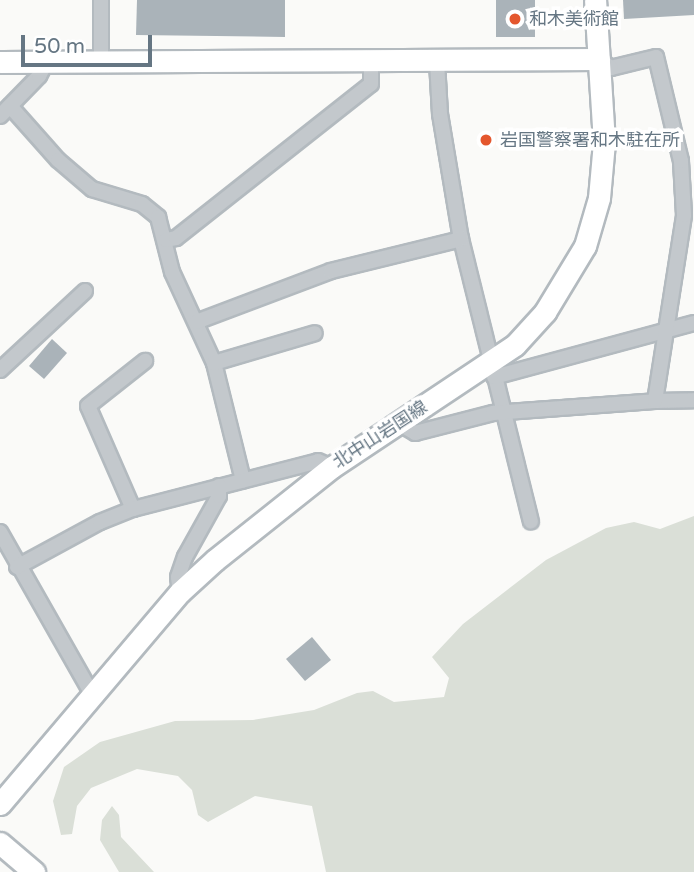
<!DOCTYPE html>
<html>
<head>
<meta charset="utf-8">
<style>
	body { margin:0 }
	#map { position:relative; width:694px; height:872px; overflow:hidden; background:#fafaf8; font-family:"Varela Round","Noto Sans JP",sans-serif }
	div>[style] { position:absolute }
	.green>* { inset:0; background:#dadfd7 }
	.building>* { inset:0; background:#aab3b9 }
	.roads { filter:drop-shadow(2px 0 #b3babf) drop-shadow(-2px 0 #b3babf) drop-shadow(0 2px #b3babf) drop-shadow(0 -2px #b3babf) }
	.street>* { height:14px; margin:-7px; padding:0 7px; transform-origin:7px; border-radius:7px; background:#c3c8cc }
	.secondary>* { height:21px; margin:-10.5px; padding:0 10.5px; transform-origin:10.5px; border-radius:10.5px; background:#fff }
	.dots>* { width:19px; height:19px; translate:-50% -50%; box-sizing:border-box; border:4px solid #fff; border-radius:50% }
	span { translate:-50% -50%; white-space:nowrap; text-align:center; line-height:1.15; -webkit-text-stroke:7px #fff; paint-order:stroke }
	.poi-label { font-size:18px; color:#657683 }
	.left { translate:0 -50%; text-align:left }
	.street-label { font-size:18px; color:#657683 }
	.scale { position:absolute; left:21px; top:35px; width:131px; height:32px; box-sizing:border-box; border:4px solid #657683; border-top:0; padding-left:9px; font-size:21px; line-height:24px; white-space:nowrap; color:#657683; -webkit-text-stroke:5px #fff; paint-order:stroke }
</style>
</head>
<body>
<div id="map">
	<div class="green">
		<div style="clip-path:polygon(694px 516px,694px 872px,326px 872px,312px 806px,255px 796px,208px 822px,198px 815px,192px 790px,178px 776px,137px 769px,91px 788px,77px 806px,72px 834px,61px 835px,53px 801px,64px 767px,100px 742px,175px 721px,253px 720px,314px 710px,357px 693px,373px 691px,394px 702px,444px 697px,449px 678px,432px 657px,463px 624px,546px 560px,606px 528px,634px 522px,660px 529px)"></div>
		<div style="clip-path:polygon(112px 806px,119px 815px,121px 837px,154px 872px,119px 872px,100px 840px,102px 820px)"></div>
	</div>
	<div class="building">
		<div style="clip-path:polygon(137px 0,285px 0,285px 37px,136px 35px)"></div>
		<div style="clip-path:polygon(496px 0,535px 0,535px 37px,496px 37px)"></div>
		<div style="clip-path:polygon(623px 0,694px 0,694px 15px,624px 19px)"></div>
		<div style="clip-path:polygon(52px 339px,67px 353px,44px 379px,29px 366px)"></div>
		<div style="clip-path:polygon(312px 637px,331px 660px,305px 681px,286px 659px)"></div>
	</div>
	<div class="roads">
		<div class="street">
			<div style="left:101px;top:61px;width:61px;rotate:-90deg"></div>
			<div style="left:437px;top:62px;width:52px;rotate:86.7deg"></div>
			<div style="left:440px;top:114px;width:127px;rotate:80.5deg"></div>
			<div style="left:461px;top:239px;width:291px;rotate:76.1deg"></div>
			<div style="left:10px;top:106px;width:72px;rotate:48.4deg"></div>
			<div style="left:58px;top:160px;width:45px;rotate:40.5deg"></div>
			<div style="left:92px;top:189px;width:52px;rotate:16.7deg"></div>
			<div style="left:142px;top:204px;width:21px;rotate:39deg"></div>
			<div style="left:158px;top:217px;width:57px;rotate:75.7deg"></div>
			<div style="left:172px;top:272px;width:100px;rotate:65.2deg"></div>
			<div style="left:214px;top:363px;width:121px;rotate:76.1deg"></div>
			<div style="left:0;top:116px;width:56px;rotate:-45.7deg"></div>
			<div style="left:39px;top:76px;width:16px;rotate:-63deg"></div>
			<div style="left:166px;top:240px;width:10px;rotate:-11deg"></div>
			<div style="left:176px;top:238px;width:248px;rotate:-38.3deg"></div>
			<div style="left:371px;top:84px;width:22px;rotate:-90deg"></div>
			<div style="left:196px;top:322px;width:144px;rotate:-20.7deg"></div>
			<div style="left:331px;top:271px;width:134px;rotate:-13.8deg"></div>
			<div style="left:214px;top:363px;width:105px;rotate:-16.5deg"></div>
			<div style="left:0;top:370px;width:116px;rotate:-42.9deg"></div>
			<div style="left:494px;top:377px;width:207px;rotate:-15.1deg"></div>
			<div style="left:655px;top:401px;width:39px;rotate:-1deg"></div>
			<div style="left:398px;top:423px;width:20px;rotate:30deg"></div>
			<div style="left:415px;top:433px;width:81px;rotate:-14.4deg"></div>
			<div style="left:493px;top:413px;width:162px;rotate:-4.2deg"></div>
			<div style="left:655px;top:401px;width:188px;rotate:-81.1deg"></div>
			<div style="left:684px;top:215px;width:54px;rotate:-93.2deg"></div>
			<div style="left:681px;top:161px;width:107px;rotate:-103.5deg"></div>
			<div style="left:656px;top:57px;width:46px;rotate:166.3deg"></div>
			<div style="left:611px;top:68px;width:15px;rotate:-143deg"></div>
			<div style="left:133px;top:509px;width:112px;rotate:-113.6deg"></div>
			<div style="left:88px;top:406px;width:73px;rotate:-38.3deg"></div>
			<div style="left:0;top:532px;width:186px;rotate:60.4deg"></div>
			<div style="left:17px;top:567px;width:94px;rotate:-28.5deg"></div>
			<div style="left:100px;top:522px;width:35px;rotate:-22deg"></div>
			<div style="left:133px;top:509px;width:191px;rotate:-14.5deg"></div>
			<div style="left:318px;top:461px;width:15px;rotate:23deg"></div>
			<div style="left:180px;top:592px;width:15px;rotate:-98deg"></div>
			<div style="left:178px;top:577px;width:21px;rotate:-71deg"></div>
			<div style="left:185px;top:557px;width:70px;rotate:-60.9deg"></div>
			<div style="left:219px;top:496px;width:10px;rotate:-90deg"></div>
		</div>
		<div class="secondary">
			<div style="left:0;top:62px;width:599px;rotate:-0.29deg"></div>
			<div style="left:0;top:804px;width:278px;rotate:-49.7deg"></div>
			<div style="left:180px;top:592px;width:47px;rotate:-42.4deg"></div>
			<div style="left:215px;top:560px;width:149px;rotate:-38.5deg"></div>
			<div style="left:332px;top:467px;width:220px;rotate:-33.7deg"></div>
			<div style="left:515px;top:345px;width:45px;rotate:-47.7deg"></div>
			<div style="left:545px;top:312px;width:77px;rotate:-58.8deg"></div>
			<div style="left:585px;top:246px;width:50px;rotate:-73.7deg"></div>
			<div style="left:599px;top:198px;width:56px;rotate:-84.9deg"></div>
			<div style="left:604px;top:142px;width:142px;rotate:-93.6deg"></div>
			<div style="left:0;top:843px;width:45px;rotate:40.5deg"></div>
		</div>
	</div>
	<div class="dots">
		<div style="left:515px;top:19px;background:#e4572e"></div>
		<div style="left:486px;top:140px;background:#e4572e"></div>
	</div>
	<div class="poi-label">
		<span class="left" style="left:529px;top:19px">和木美術館</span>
		<span class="left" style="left:500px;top:140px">岩国警察署和木駐在所</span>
	</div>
	<div class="street-label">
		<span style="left:380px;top:435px;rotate:-33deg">北中山岩国線</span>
	</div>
	<div class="scale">50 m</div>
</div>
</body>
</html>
